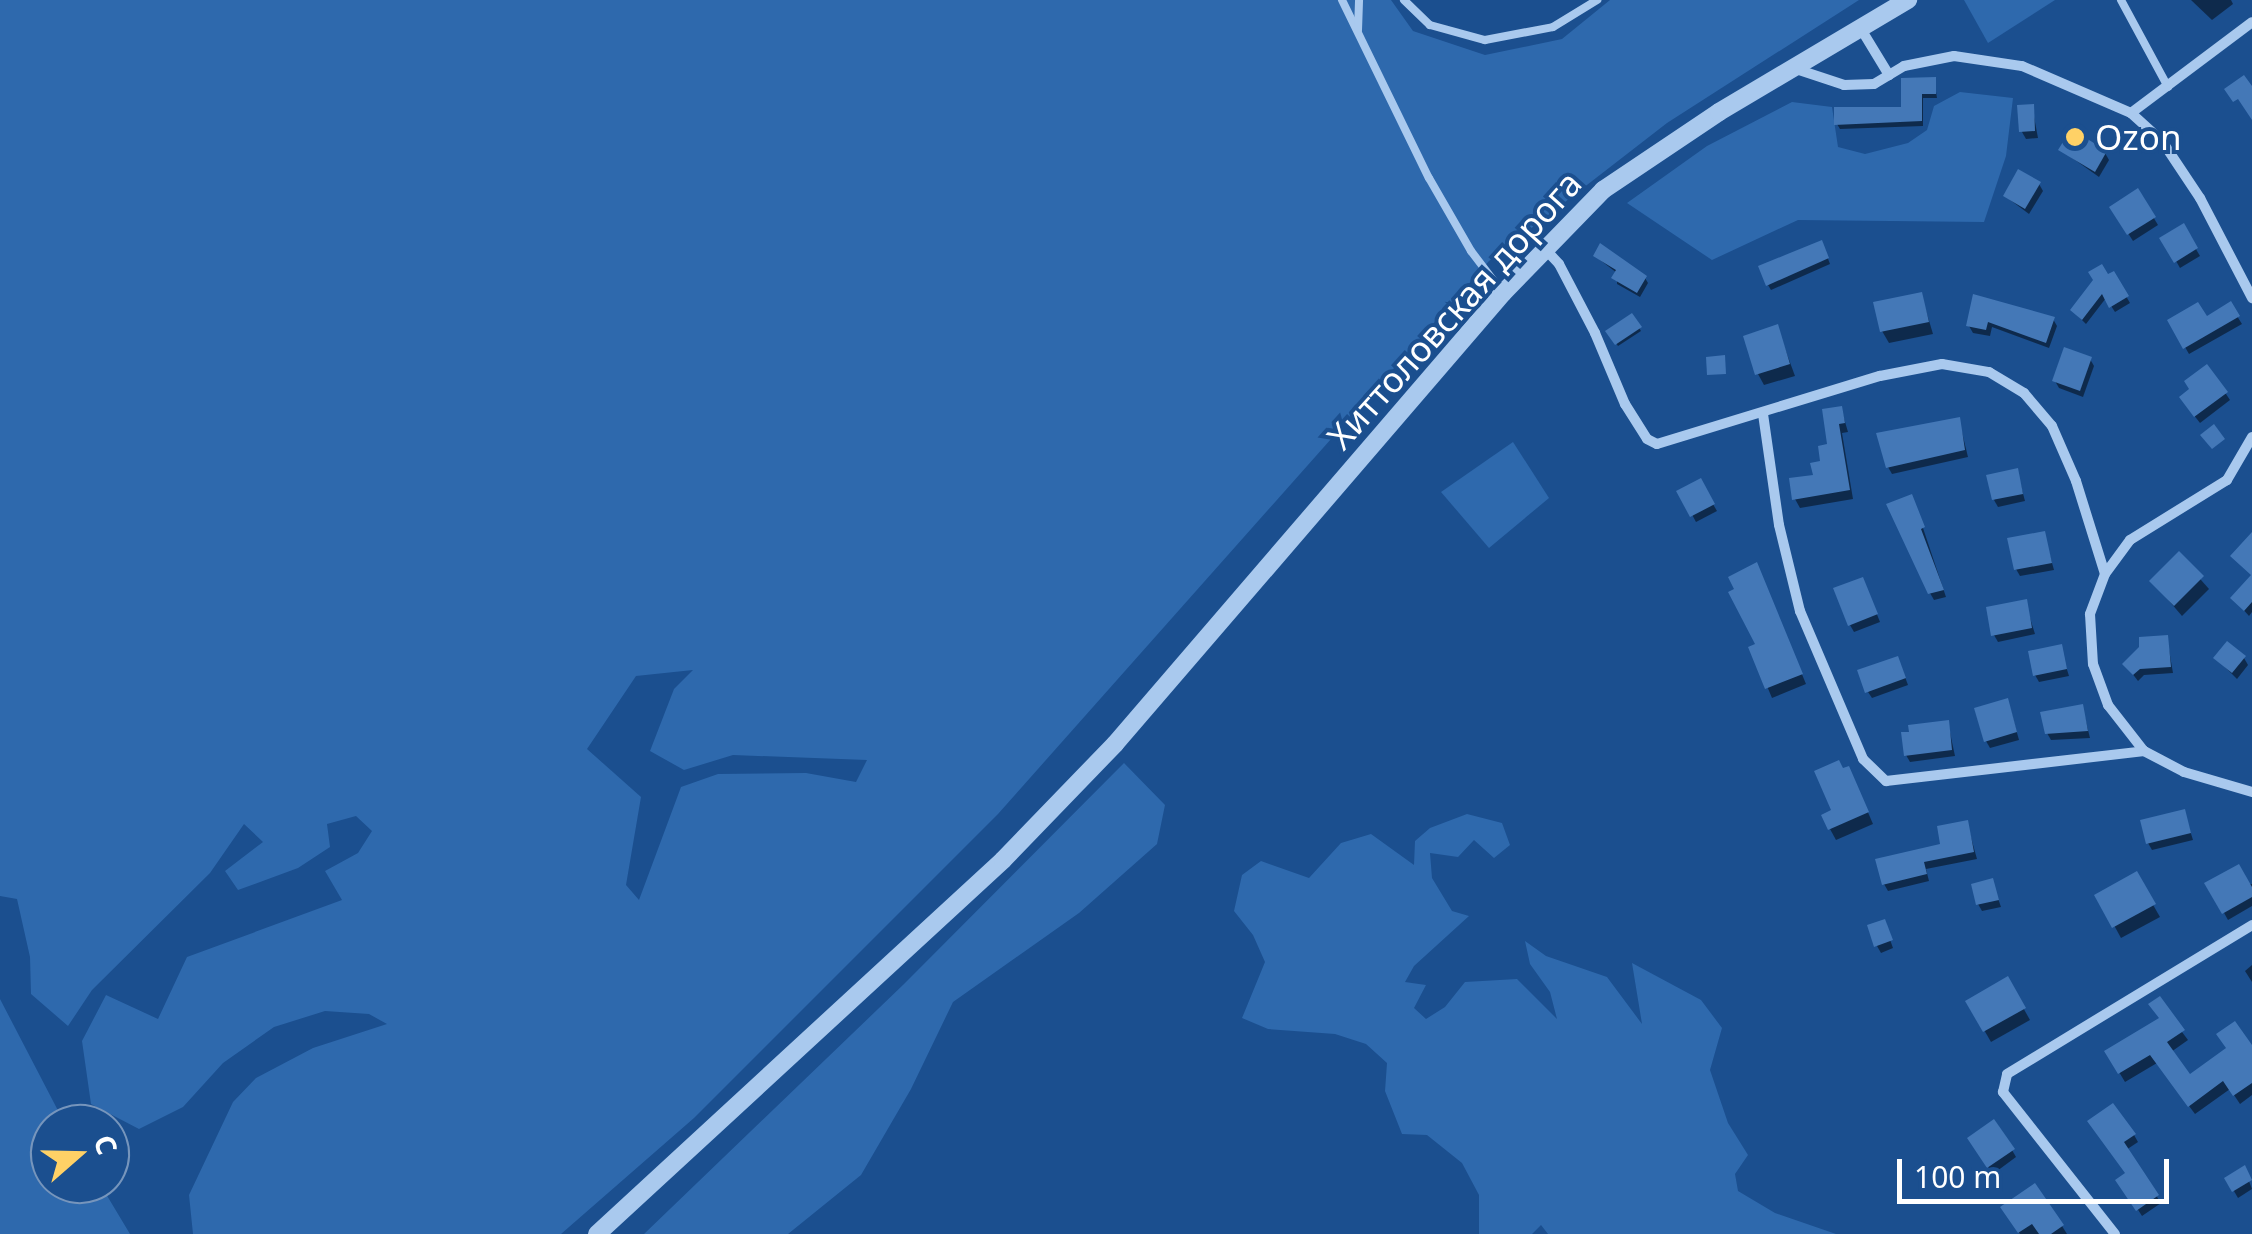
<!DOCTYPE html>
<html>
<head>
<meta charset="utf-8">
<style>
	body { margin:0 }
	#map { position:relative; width:2252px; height:1234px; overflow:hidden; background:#1b4f8f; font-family:"Noto Sans",sans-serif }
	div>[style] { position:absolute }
	.green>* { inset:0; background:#2e69ad }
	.shadow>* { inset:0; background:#0007 }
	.building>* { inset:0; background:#4478b7 }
	.service>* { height:8px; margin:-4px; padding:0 4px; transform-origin:4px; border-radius:4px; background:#a9c9ee }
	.minor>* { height:10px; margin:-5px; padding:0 5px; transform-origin:5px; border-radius:5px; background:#a9c9ee }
	.tertiary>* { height:18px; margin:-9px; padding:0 9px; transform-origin:9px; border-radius:9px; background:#a9c9ee }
	.dots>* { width:28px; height:28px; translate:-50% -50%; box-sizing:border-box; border:5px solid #1b4f8f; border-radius:50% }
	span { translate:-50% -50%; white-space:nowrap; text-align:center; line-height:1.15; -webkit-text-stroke:8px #1b4f8f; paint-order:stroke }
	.poi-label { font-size:35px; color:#fff }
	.left { translate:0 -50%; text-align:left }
	.street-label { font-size:35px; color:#fff }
	.north { position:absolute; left:30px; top:1104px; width:100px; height:100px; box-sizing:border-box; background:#1b4f8f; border:2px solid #7695bc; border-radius:50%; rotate:70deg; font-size:28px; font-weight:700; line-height:40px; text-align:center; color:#fff }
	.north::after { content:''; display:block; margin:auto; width:35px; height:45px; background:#ffd166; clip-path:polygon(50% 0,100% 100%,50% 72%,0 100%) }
	.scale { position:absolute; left:1897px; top:1159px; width:272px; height:45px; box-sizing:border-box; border:5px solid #fff; border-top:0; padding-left:12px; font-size:30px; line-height:35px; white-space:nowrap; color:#fff; -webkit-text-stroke:8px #1b4f8f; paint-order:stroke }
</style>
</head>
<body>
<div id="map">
	<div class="green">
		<div style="clip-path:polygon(evenodd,0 0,1391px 0,1413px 31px,1485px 55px,1562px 39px,1610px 0,1859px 0,1667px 123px,1489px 261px,998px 814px,694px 1118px,561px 1234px,193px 1234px,189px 1195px,233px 1102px,256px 1078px,313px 1048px,387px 1024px,369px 1014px,325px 1011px,274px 1027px,223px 1063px,183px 1107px,139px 1129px,91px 1104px,82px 1041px,106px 995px,158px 1019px,187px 957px,342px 900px,325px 871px,358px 853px,372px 831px,356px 816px,327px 824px,330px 847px,298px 868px,238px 890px,225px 871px,263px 842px,244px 824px,210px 873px,92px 990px,68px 1026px,31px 994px,30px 957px,17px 899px,0 896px,0 0,693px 670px,674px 689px,650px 751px,684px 770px,733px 755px,867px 760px,856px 782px,806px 773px,718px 774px,681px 787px,639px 900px,626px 885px,641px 797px,587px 749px,636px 676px,693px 670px)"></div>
		<div style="clip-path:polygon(1964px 0,2055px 0,1988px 43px)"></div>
		<div style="clip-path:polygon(1960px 92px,2013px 98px,2006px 156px,1984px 222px,1798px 220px,1712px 260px,1627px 203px,1707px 146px,1792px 102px,1832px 107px,1838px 147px,1865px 154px,1908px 143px,1927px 130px,1934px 106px)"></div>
		<div style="clip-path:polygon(1513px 442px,1549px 498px,1489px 548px,1441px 492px)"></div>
		<div style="clip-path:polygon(1124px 763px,1165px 805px,1157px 844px,1079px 913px,953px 1002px,911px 1089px,861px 1175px,788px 1234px,644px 1234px,904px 984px)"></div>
		<div style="clip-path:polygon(1467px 814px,1502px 823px,1510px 845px,1494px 858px,1474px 840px,1458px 857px,1430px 853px,1432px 878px,1452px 911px,1469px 916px,1414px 966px,1405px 982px,1426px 985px,1414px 1008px,1426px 1019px,1445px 1007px,1465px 982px,1517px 979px,1557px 1019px,1550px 992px,1530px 964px,1525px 941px,1546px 956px,1607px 977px,1642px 1024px,1632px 963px,1701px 1000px,1722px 1028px,1710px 1070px,1728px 1123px,1748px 1155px,1735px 1174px,1738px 1191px,1775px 1213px,1836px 1234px,1548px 1234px,1541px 1225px,1532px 1234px,1479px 1234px,1479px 1195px,1462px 1163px,1427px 1135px,1402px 1134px,1385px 1091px,1387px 1063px,1366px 1044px,1335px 1034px,1268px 1029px,1242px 1018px,1265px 962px,1253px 935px,1234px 911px,1242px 875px,1261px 861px,1309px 878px,1341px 843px,1371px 834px,1414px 865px,1415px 841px,1430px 828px)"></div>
		<div style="clip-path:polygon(0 999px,65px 1124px,50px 1124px,50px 1184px,100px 1184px,130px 1234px,0 1234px)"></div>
	</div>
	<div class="shadow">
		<div style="clip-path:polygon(2191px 0,2231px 0,2233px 4px,2212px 20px)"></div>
		<div style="clip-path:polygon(1934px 79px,1937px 98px,1923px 98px,1923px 126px,1840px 129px,1837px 124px,1904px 109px)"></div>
		<div style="clip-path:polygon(2032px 106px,2038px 138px,2026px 139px,2022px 132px)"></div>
		<div style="clip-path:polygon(2061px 150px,2105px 153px,2109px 160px,2099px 177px)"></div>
		<div style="clip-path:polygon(2039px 184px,2043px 191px,2029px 214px,2005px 196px)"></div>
		<div style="clip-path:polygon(2138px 192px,2158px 225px,2133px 241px,2112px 208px)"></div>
		<div style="clip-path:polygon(2183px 227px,2200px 256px,2180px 268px,2163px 238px)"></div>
		<div style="clip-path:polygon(1824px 248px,1830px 264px,1771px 290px,1768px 285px)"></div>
		<div style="clip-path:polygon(1595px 256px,1645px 278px,1648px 283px,1640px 297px,1617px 284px,1617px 273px)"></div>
		<div style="clip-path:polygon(2113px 274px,2130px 303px,2115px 312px,2106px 298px,2086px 324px,2073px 311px)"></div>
		<div style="clip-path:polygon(1921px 294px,1933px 334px,1889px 343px,1882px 331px)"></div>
		<div style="clip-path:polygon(1974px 297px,2053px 319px,2057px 326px,2049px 348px,1992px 327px,1990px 336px,1973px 333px,1969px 326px)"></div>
		<div style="clip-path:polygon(2230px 305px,2242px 324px,2189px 354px,2170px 321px,2206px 320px)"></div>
		<div style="clip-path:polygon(1632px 316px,1641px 331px,1618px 346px,1608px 331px)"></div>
		<div style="clip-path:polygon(1777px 327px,1795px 376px,1764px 385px,1758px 374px)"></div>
		<div style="clip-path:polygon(2090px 359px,2094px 366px,2083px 397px,2059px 388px,2055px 381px)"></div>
		<div style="clip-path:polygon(2192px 390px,2226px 394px,2230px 400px,2200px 423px,2186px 405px)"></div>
		<div style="clip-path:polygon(1841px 408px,1848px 432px,1842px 433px,1853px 499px,1800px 508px,1795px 499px,1823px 463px)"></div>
		<div style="clip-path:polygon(1959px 420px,1968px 457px,1892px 474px,1888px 467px)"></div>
		<div style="clip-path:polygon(2017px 471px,2025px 501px,1998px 507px,1994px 500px)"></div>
		<div style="clip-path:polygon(1700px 482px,1717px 511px,1696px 522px,1680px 492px)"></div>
		<div style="clip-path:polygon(1915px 504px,1946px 597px,1934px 600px,1930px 593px)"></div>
		<div style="clip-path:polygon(2044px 534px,2054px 570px,2020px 576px,2016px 569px)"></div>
		<div style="clip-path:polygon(2179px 555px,2209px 589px,2182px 616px,2152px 581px)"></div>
		<div style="clip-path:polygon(1761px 575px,1806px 684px,1772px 698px,1751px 648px,1758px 645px)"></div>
		<div style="clip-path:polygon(1866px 587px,1880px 622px,1854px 632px,1850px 625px)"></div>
		<div style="clip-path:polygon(2252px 591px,2252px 612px,2249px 616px,2233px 598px)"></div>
		<div style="clip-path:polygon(2025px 602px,2035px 634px,1998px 642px,1994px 635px)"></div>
		<div style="clip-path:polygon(2167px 638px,2173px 673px,2144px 675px,2138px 681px,2125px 664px)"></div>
		<div style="clip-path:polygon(2060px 647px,2069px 676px,2039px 682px,2035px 675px)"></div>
		<div style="clip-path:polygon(2216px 658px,2244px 658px,2248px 665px,2237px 679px)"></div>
		<div style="clip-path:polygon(1901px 666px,1908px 685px,1872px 698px,1868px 692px)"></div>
		<div style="clip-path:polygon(2082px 706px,2090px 738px,2051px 740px,2047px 733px)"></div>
		<div style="clip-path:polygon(2010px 708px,2019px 740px,1990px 748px,1986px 741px)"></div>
		<div style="clip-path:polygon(1948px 723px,1955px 756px,1910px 762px,1906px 755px)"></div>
		<div style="clip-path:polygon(1854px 780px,1873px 824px,1836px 840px,1830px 829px,1834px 812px)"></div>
		<div style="clip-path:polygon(2184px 811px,2193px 840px,2152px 850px,2148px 843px)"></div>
		<div style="clip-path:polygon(1967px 823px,1977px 859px,1926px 869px,1929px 881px,1888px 891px,1884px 884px,1943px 846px)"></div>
		<div style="clip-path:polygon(2136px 875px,2160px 917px,2121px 938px,2098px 896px)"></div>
		<div style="clip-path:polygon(1992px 881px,2001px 907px,1982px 911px,1978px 904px)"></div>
		<div style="clip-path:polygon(2208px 884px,2252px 884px,2252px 906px,2228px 920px)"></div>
		<div style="clip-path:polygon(1885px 926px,1893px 948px,1881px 953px,1877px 946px)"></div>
		<div style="clip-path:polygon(2252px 965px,2252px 982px,2245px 971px)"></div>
		<div style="clip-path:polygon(2007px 979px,2030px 1020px,1991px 1042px,1968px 1002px)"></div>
		<div style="clip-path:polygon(2182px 1032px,2188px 1040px,2171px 1052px,2189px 1077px,2229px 1049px,2252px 1050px,2252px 1095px,2240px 1104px,2230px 1089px,2195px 1114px,2157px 1063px,2125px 1082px,2107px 1052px)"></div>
		<div style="clip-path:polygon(2095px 1129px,2134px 1135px,2138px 1142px,2126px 1150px,2161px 1203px,2142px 1216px,2119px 1180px,2128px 1175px)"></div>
		<div style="clip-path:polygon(1974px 1146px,2012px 1150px,2016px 1157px,1993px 1174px)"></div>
		<div style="clip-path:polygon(2244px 1168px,2252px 1189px,2238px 1198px,2227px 1179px)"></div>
		<div style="clip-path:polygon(2010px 1219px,2062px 1226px,2067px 1234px,2020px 1234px)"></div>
	</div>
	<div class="building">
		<div style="clip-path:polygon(2244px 75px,2252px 86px,2252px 120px,2238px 99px,2233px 102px,2224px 89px)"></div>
		<div style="clip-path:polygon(1936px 77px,1936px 94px,1922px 94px,1922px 121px,1834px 125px,1834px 107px,1901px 107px,1901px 78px)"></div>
		<div style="clip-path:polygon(2034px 104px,2035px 131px,2019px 132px,2017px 105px)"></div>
		<div style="clip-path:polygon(2071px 129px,2107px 151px,2095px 172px,2058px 150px)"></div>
		<div style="clip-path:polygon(2018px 169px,2041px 182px,2025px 209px,2003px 196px)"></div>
		<div style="clip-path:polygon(2138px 188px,2156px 217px,2127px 235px,2109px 207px)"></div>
		<div style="clip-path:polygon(2184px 223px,2198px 248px,2174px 263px,2159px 238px)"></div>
		<div style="clip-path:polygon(1822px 240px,1829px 258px,1766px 286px,1758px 266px)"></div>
		<div style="clip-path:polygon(1600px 243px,1647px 276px,1637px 293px,1611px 278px,1616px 270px,1593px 256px)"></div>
		<div style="clip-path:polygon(2102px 264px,2108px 274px,2114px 271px,2129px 296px,2109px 308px,2102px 294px,2082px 320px,2070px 310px,2093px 280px,2088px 272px)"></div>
		<div style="clip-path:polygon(1922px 292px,1929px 322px,1880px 332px,1873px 302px)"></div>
		<div style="clip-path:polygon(1973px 294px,2055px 317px,2046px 343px,1988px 322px,1986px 330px,1966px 326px)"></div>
		<div style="clip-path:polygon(2231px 301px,2240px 316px,2183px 349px,2167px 320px,2198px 302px,2207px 316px)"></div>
		<div style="clip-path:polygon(1632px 313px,1642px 327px,1615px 345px,1605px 331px)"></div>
		<div style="clip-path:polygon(1778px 324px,1790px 364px,1755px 375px,1743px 336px)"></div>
		<div style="clip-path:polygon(2064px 347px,2092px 357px,2080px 391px,2052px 381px)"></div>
		<div style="clip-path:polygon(1725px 355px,1726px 374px,1707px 375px,1706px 357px)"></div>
		<div style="clip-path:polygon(2207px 364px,2228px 392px,2194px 417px,2179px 397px,2189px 389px,2184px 381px)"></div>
		<div style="clip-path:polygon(1842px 406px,1845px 423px,1839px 424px,1850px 490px,1792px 500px,1789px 478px,1813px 475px,1810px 463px,1820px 461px,1818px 446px,1827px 444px,1822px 409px)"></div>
		<div style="clip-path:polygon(1960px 417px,1965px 450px,1886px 468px,1876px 433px)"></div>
		<div style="clip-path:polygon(2214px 424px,2225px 439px,2212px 449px,2200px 435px)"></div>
		<div style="clip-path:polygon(2018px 468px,2023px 494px,1992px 500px,1986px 475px)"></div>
		<div style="clip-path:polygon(1701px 478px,1715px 504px,1690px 517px,1676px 491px)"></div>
		<div style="clip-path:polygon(1912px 494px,1925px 527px,1921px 529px,1944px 590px,1928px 594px,1886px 504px)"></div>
		<div style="clip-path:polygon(2045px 531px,2052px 563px,2014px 570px,2007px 538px)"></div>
		<div style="clip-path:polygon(2252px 532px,2252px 602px,2244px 611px,2230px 598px,2251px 575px,2230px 556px)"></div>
		<div style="clip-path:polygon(2179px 551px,2204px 576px,2174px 606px,2149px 581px)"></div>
		<div style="clip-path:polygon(1757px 562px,1803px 674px,1765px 689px,1748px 647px,1755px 644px,1728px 592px,1734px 589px,1728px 577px)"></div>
		<div style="clip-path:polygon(1863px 577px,1878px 614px,1848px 626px,1833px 588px)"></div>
		<div style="clip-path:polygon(2027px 599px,2032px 628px,1991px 636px,1986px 607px)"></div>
		<div style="clip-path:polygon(2168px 635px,2171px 667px,2140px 669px,2133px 675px,2122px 664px,2139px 647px,2139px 637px)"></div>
		<div style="clip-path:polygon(2227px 641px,2246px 656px,2232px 673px,2213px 658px)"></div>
		<div style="clip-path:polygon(2062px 644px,2067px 669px,2033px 676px,2028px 651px)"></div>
		<div style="clip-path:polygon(1898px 656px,1906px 678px,1865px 693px,1857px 670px)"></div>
		<div style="clip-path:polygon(2008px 698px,2017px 732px,1984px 742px,1974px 708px)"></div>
		<div style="clip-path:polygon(2083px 704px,2088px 731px,2045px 734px,2040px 712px)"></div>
		<div style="clip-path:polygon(1949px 720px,1952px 750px,1904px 756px,1901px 732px,1909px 732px,1908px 725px)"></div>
		<div style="clip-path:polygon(1839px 760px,1843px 768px,1849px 766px,1869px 812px,1828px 830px,1821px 815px,1831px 810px,1814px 771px)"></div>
		<div style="clip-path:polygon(2185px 809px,2191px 833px,2146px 844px,2140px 820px)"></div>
		<div style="clip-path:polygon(1968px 820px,1974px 852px,1924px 862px,1927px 874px,1882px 885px,1875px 859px,1940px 844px,1937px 826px)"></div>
		<div style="clip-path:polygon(2239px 864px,2252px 887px,2252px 897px,2222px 914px,2204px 883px)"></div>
		<div style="clip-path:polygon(2137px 871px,2156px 904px,2112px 928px,2094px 895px)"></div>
		<div style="clip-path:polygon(1993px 878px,1999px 900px,1976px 905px,1971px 884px)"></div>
		<div style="clip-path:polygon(1885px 919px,1893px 940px,1874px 947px,1867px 925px)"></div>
		<div style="clip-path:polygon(2008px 976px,2026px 1008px,1983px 1032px,1965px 1001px)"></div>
		<div style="clip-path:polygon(2160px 996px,2185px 1030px,2167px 1042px,2190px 1074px,2226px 1048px,2216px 1034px,2235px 1021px,2252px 1045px,2252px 1083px,2233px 1096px,2223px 1081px,2188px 1107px,2150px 1055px,2118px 1074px,2104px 1051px,2159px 1018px,2148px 1004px)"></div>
		<div style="clip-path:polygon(2113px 1103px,2136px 1134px,2124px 1142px,2159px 1195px,2136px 1211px,2115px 1180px,2125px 1173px,2087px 1121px)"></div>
		<div style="clip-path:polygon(1994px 1119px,2015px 1149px,1987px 1168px,1967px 1138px)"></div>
		<div style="clip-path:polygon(2245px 1165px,2252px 1180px,2232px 1192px,2224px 1178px)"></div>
		<div style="clip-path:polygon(2035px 1183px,2064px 1225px,2051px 1234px,2039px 1234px,2032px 1224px,2018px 1233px,2000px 1207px)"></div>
	</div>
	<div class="service">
		<div style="left:1342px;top:0;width:198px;rotate:64deg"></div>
		<div style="left:1429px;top:178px;width:84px;rotate:60.1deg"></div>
		<div style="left:1471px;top:251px;width:53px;rotate:52.7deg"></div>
		<div style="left:1404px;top:0;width:36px;rotate:44deg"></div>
		<div style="left:1430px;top:25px;width:57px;rotate:15.3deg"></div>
		<div style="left:1485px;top:40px;width:69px;rotate:-10.8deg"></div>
		<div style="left:1553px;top:27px;width:52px;rotate:-31.5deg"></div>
		<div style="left:2121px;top:0;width:99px;rotate:61.6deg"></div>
		<div style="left:1358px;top:30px;width:30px;rotate:-88deg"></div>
	</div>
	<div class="minor">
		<div style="left:1861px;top:29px;width:54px;rotate:58.7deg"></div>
		<div style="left:1796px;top:69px;width:51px;rotate:18.4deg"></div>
		<div style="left:1844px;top:85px;width:30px;rotate:-2deg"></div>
		<div style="left:1874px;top:84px;width:35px;rotate:-31deg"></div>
		<div style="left:1904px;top:66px;width:51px;rotate:-11.3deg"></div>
		<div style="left:1954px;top:56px;width:69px;rotate:8.4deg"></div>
		<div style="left:2022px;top:66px;width:119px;rotate:23.3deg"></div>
		<div style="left:2131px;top:113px;width:42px;rotate:42.1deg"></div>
		<div style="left:2162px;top:141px;width:69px;rotate:56.3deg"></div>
		<div style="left:2200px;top:198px;width:113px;rotate:62.5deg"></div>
		<div style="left:2131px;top:113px;width:151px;rotate:-36.9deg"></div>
		<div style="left:1546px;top:250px;width:19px;rotate:47deg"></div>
		<div style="left:1559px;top:264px;width:78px;rotate:62.4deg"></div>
		<div style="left:1595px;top:333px;width:77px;rotate:67.1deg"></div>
		<div style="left:1625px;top:404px;width:41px;rotate:57.8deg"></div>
		<div style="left:1647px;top:439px;width:11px;rotate:27deg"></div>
		<div style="left:1657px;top:444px;width:233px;rotate:-17deg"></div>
		<div style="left:1880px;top:376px;width:63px;rotate:-11deg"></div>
		<div style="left:1942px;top:364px;width:48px;rotate:9.7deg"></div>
		<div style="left:1989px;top:372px;width:41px;rotate:31deg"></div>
		<div style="left:2024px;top:393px;width:43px;rotate:49.7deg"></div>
		<div style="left:2052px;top:426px;width:60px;rotate:66.4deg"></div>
		<div style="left:2076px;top:481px;width:97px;rotate:72.7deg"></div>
		<div style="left:1763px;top:414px;width:112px;rotate:81.8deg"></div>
		<div style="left:1779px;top:525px;width:89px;rotate:76.3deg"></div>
		<div style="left:1800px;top:611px;width:161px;rotate:66.9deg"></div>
		<div style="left:1863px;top:759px;width:32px;rotate:44deg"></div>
		<div style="left:1886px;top:781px;width:260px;rotate:-6.6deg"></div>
		<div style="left:2252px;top:437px;width:50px;rotate:120.2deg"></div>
		<div style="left:2227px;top:480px;width:114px;rotate:148.3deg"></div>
		<div style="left:2130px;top:540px;width:42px;rotate:126.3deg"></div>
		<div style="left:2105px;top:574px;width:43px;rotate:110.6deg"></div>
		<div style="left:2090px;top:614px;width:50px;rotate:86.6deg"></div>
		<div style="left:2093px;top:664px;width:44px;rotate:69.9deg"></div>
		<div style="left:2108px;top:705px;width:58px;rotate:52deg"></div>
		<div style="left:2144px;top:751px;width:45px;rotate:27.7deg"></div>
		<div style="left:2184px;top:772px;width:71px;rotate:16.4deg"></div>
		<div style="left:2115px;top:1234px;width:181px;rotate:-128.3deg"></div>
		<div style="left:2003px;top:1092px;width:18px;rotate:-77deg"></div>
		<div style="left:2007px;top:1074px;width:287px;rotate:-31.3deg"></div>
	</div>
	<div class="tertiary">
		<div style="left:597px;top:1234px;width:552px;rotate:-42.65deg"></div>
		<div style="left:1003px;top:860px;width:161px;rotate:-46deg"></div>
		<div style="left:1115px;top:744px;width:595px;rotate:-49.29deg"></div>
		<div style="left:1503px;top:293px;width:144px;rotate:-45.8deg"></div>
		<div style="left:1603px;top:190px;width:140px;rotate:-33.9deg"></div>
		<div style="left:1719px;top:112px;width:220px;rotate:-30.7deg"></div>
	</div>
	<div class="dots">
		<div style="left:2075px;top:137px;background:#ffd166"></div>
	</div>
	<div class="poi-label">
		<span class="left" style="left:2095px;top:137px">Ozon</span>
	</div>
	<div class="street-label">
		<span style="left:1454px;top:310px;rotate:-48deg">Хиттоловская дорога</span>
	</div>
	<div class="north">С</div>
	<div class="scale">100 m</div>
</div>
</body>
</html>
